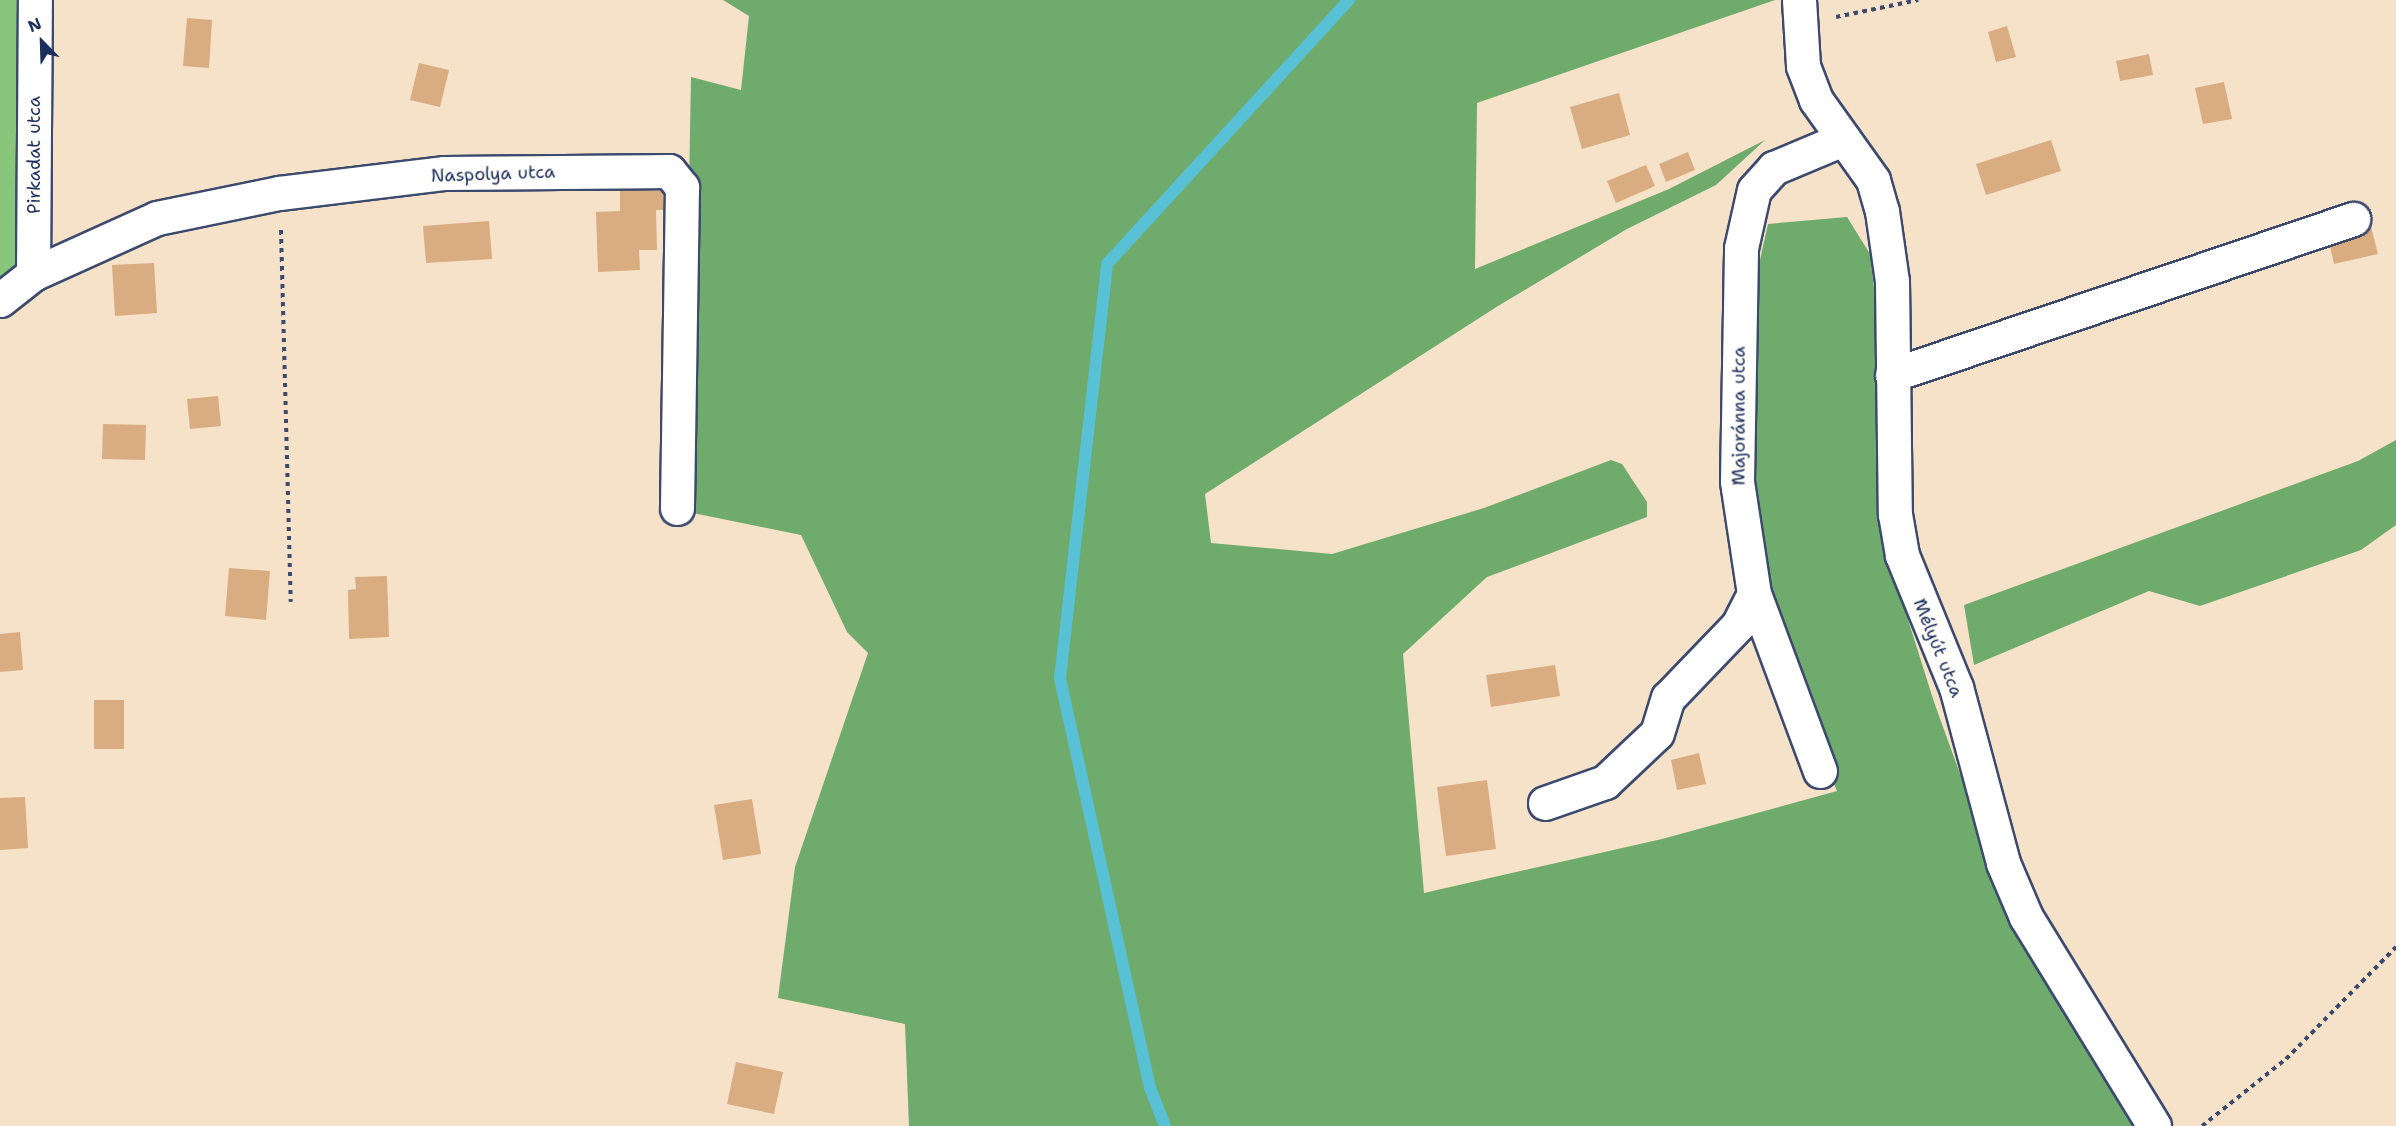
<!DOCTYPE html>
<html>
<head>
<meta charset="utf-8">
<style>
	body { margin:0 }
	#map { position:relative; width:2396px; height:1126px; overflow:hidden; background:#f5e2c8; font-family:"Shantell Sans",sans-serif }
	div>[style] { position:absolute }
	.green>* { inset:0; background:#89c67c }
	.forest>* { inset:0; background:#6eab6c }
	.stream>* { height:12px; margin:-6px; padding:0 6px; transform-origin:6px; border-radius:6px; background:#59c1d6 }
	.building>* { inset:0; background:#d9ac81 }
	.path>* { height:4px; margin-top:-2px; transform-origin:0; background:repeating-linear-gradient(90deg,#3c4a6e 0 4.5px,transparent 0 9px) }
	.roads { filter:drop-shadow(2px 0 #3c4a6e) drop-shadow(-2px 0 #3c4a6e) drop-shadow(0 2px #3c4a6e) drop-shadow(0 -2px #3c4a6e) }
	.minor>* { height:33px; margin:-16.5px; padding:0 16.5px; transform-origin:16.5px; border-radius:16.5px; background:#fff }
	span { translate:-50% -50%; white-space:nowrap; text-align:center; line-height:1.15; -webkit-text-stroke:4.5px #fdfcf7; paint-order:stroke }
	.street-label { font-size:18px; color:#1b2f5e }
	.north { position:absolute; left:12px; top:12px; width:60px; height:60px; -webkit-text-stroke:4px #fdfcf7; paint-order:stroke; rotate:337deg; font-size:16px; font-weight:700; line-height:24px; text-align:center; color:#1b2f5e }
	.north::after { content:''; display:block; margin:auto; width:21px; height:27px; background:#1b2f5e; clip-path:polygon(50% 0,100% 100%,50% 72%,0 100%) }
</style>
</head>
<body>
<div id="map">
	<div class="green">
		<div style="clip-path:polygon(0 0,22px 0,18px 267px,0 301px)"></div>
	</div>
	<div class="forest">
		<div style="clip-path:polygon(723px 0,1775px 0,1477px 103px,1475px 269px,1669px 189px,1765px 140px,1716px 185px,1627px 229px,1498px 306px,1205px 494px,1211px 543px,1332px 554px,1484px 508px,1611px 460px,1622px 464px,1647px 502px,1647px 517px,1487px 577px,1403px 654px,1424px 893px,1662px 839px,1837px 791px,1768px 633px,1748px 379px,1749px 309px,1768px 224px,1847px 217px,1870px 254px,1885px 380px,1877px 462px,1892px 569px,1934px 702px,1998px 879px,2134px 1126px,909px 1126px,905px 1024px,778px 998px,795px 867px,868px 653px,847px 632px,801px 535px,683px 511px,691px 77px,741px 90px,749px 16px)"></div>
		<div style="clip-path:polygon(2396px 440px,2396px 525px,2361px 550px,2200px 606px,2149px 591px,1974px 665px,1964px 605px,2358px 461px)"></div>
	</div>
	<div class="stream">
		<div style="left:1165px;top:1126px;width:41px;rotate:-111.5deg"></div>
		<div style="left:1150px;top:1088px;width:420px;rotate:-102.4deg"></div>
		<div style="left:1060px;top:678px;width:417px;rotate:-83.5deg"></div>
		<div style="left:1107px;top:264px;width:358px;rotate:-47.5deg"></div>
	</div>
	<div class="building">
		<div style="clip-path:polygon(187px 18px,212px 20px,209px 68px,183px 66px)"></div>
		<div style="clip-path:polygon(2007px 26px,2016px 57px,1996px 62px,1988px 32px)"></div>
		<div style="clip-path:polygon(2149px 54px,2153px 75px,2120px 81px,2116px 61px)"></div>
		<div style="clip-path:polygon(419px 63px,449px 70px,440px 107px,410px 100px)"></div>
		<div style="clip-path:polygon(2224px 82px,2232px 119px,2203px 124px,2195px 88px)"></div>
		<div style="clip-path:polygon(1619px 93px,1630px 135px,1582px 149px,1570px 107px)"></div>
		<div style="clip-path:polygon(2051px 140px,2061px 171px,1986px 195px,1976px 164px)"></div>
		<div style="clip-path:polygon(1688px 152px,1695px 170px,1666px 182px,1659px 164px)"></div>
		<div style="clip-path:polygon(1646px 165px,1655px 186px,1616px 203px,1607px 181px)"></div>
		<div style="clip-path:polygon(665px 184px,666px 210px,656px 210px,657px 250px,639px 250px,640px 270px,598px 272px,596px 212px,620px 211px,620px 186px)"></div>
		<div style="clip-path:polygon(489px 221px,492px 259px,426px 263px,423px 226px)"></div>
		<div style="clip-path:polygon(2371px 227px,2378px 254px,2334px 264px,2328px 237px)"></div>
		<div style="clip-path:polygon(154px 263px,157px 313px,115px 316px,112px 265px)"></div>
		<div style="clip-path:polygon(218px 396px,221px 426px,190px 429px,187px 399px)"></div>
		<div style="clip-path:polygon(103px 424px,146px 425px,145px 460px,102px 459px)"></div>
		<div style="clip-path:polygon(229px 568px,270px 571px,266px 620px,225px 616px)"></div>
		<div style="clip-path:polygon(387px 576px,389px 637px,349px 639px,348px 590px,356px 589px,355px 577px)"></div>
		<div style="clip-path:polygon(20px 632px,23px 670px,0 672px,0 634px)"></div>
		<div style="clip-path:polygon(1555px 665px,1560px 696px,1491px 707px,1486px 675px)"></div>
		<div style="clip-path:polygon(94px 700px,124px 700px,124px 749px,94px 749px)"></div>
		<div style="clip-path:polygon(1699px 753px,1706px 784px,1677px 790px,1671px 760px)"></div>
		<div style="clip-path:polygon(1487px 780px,1496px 849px,1446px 856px,1437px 787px)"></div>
		<div style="clip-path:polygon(25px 797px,28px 848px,0 850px,0 798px)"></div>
		<div style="clip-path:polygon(752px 799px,761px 854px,723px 860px,714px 805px)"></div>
		<div style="clip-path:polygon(736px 1062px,783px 1072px,774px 1114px,727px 1104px)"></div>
	</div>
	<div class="path">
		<div style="left:1836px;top:17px;width:84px;rotate:-11.7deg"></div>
		<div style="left:281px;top:230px;width:372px;rotate:88.5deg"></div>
		<div style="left:2202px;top:1126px;width:107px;rotate:-38.6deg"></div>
		<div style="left:2286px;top:1059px;width:157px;rotate:-45.5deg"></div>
	</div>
	<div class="roads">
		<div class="minor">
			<div style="left:1799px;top:0;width:66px;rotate:86.5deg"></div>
			<div style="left:1803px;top:66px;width:36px;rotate:69deg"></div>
			<div style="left:1816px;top:100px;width:98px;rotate:54.5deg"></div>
			<div style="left:1873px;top:180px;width:32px;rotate:74deg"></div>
			<div style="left:1882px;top:211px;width:71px;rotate:81.9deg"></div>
			<div style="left:1892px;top:281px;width:233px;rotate:89.3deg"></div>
			<div style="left:1895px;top:514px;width:42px;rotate:80.3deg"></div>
			<div style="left:1902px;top:555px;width:143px;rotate:67.8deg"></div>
			<div style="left:1956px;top:687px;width:182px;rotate:75deg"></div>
			<div style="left:2003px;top:863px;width:59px;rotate:66.9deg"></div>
			<div style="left:2026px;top:917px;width:245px;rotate:58.5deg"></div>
			<div style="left:33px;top:274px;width:274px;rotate:-89.6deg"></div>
			<div style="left:0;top:300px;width:42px;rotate:-38.2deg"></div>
			<div style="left:33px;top:274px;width:136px;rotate:-24.3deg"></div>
			<div style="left:157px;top:218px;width:125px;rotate:-11.6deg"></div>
			<div style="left:279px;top:193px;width:167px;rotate:-6.9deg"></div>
			<div style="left:445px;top:173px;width:224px;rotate:-0.5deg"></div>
			<div style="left:669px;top:171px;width:21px;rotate:51deg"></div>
			<div style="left:682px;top:187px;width:321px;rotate:90.9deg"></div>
			<div style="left:1892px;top:375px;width:487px;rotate:-18.7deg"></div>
			<div style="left:1820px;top:771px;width:189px;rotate:-110.4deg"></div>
			<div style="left:1754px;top:594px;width:114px;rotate:-98.6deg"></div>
			<div style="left:1737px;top:481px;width:233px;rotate:-89deg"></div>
			<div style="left:1741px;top:248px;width:59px;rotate:-77.4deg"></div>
			<div style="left:1754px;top:190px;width:30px;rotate:-48deg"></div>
			<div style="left:1774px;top:168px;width:75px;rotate:-22.8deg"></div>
			<div style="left:1545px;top:803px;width:64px;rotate:-19.3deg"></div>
			<div style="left:1605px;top:782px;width:71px;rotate:-43.3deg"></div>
			<div style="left:1657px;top:733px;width:37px;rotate:-73deg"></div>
			<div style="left:1668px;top:698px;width:101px;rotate:-46.2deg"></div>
			<div style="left:1738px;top:625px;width:35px;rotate:-63deg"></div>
		</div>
	</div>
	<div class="street-label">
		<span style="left:34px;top:155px;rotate:-90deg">Pirkadat utca</span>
		<span style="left:493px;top:174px;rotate:-2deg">Naspolya utca</span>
		<span style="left:1739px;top:416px;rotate:-90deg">Majoránna utca</span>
		<span style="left:1938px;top:648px;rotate:68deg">Mélyút utca</span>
	</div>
	<div class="north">N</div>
</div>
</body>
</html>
